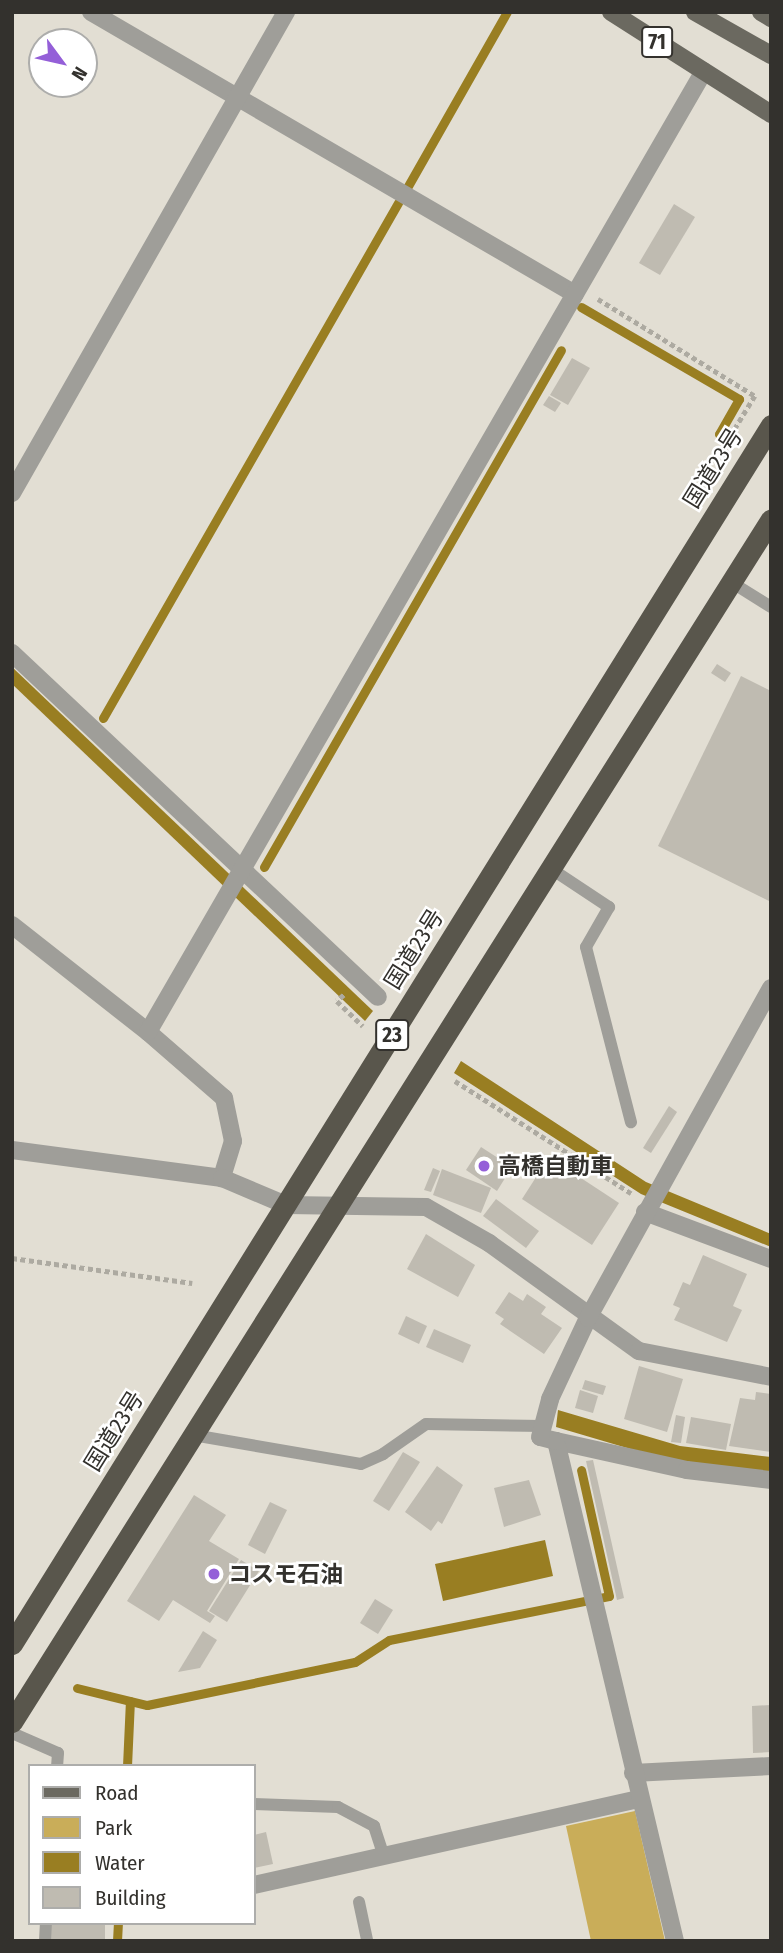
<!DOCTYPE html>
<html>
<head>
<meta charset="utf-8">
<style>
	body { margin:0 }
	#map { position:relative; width:783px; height:1953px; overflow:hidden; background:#e2ded3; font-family:"Fira Sans Condensed","Noto Sans JP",sans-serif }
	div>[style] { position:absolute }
	.green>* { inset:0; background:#c9ad59 }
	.water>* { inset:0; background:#997e22 }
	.stream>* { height:9px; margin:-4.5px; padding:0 4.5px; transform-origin:4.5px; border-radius:4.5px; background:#997e22 }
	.building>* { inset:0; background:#bfbbb1 }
	.path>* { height:4.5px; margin-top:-2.25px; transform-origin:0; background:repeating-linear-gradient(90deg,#adaaa1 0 5px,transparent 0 8.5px) }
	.lane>* { height:12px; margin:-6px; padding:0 6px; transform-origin:6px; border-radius:6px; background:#9f9e99 }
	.street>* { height:18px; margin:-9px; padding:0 9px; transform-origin:9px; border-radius:9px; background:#9f9e99 }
	.primary>* { height:18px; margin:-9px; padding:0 9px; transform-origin:9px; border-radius:9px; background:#6b6960 }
	.highway>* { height:21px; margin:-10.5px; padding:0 10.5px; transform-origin:10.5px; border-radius:10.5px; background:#59564c }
	.dots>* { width:19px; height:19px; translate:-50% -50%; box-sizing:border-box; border:4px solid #fff; border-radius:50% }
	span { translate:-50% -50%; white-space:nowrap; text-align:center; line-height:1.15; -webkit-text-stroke:5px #fff; paint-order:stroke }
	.shield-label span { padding:2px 5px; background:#fff; border:2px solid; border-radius:5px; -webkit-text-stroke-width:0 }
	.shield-label { font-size:21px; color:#33312d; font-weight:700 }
	.street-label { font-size:23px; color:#33312d }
	.poi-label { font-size:23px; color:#33312d; font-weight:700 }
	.left { translate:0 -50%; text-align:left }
	.frame { position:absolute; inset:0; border:14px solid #33312d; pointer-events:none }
	.legend { position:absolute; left:28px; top:1764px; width:228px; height:161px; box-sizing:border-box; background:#fff; border:2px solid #adadab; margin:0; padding:9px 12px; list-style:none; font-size:21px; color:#33312d }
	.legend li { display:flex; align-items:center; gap:14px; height:35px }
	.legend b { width:35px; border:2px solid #adadab }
	.north { position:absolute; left:28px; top:28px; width:70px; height:70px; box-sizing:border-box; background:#fff; border:2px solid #adadab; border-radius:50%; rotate:123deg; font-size:19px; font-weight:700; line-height:28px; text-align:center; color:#33312d }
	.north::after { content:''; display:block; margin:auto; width:24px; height:32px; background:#945fd8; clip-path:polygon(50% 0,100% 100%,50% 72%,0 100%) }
</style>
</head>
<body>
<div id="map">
	<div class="green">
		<div style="clip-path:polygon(635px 1811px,665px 1941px,591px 1941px,566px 1826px)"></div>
	</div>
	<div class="water">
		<div style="clip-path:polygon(12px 667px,373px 1011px,365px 1021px,12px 684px)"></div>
		<div style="clip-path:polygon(461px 1061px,646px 1182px,771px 1234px,771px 1247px,641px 1194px,454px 1073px)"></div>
		<div style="clip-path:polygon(558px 1410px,680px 1446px,771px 1457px,771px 1474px,671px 1461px,556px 1427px)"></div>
		<div style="clip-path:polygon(545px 1540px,553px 1576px,443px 1601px,435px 1564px)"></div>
	</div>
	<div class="stream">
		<div style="left:408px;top:186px;width:200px;rotate:-60.4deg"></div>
		<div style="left:581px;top:307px;width:183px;rotate:30.2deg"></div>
		<div style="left:739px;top:399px;width:40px;rotate:119.7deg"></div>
		<div style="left:719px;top:434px;width:15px;rotate:28deg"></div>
		<div style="left:103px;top:718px;width:594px;rotate:-60.2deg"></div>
		<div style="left:264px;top:867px;width:596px;rotate:-60.12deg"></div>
		<div style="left:77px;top:1688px;width:72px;rotate:13.7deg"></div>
		<div style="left:147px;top:1705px;width:212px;rotate:-11.7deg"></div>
		<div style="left:355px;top:1662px;width:40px;rotate:-32.9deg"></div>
		<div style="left:389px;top:1640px;width:224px;rotate:-11.3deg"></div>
		<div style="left:609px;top:1596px;width:129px;rotate:-102.5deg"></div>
		<div style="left:127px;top:1766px;width:65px;rotate:-87.4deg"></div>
		<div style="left:117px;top:1941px;width:18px;rotate:-87deg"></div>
	</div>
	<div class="building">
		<div style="clip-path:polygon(674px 204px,695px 217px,660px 275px,639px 263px)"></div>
		<div style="clip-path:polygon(572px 358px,590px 368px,568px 405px,550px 395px)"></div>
		<div style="clip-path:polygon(549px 396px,561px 403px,555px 412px,543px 405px)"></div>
		<div style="clip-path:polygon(717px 664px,731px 673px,725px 682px,711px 673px)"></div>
		<div style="clip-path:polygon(741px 676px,771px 691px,771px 902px,658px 846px)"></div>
		<div style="clip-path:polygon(669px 1106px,677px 1112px,651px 1153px,643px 1148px)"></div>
		<div style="clip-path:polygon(481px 1147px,512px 1167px,497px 1191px,466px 1170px)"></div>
		<div style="clip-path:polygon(549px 1157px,619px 1203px,592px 1245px,522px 1199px)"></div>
		<div style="clip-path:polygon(433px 1168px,440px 1171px,431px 1192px,424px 1190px)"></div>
		<div style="clip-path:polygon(442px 1169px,491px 1188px,481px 1213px,433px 1195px)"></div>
		<div style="clip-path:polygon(496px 1199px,539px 1231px,526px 1248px,483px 1216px)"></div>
		<div style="clip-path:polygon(426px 1234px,475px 1265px,458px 1297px,407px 1269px)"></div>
		<div style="clip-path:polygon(703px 1255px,747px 1274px,733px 1306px,742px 1310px,727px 1342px,674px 1320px,680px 1308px,673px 1305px,683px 1282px,690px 1285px)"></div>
		<div style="clip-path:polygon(509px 1292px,523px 1301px,527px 1294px,546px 1307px,541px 1314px,562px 1328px,544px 1354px,500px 1324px,504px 1319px,495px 1313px)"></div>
		<div style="clip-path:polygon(406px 1316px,427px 1326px,419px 1344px,398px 1334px)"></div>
		<div style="clip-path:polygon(434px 1329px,471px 1345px,463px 1363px,426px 1347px)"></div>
		<div style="clip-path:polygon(639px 1366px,683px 1379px,667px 1432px,624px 1419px)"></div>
		<div style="clip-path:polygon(585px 1380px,606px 1386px,603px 1395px,582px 1389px)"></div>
		<div style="clip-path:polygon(580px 1390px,598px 1396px,593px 1413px,575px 1408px)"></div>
		<div style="clip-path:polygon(756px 1392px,771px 1394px,771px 1452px,729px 1446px,740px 1398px,755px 1400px)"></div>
		<div style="clip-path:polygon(676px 1415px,685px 1417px,681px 1443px,671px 1442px)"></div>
		<div style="clip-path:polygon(691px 1417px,731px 1424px,726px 1450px,686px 1443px)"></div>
		<div style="clip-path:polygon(403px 1452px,420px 1462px,389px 1511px,373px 1501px)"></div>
		<div style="clip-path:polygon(593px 1460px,624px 1598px,617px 1600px,586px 1461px)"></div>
		<div style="clip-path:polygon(437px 1466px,463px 1485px,442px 1524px,438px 1521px,431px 1531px,405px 1512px)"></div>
		<div style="clip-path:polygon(529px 1480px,541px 1515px,504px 1527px,494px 1488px)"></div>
		<div style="clip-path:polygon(194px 1495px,226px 1515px,209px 1541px,239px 1559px,207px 1611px,215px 1616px,210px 1623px,173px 1600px,159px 1621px,127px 1601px)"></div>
		<div style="clip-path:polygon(270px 1502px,287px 1510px,265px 1554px,248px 1545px)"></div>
		<div style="clip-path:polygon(241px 1560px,259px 1571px,227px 1622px,209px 1611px)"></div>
		<div style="clip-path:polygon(375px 1599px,393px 1610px,378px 1634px,360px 1623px)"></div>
		<div style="clip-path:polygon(203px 1631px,217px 1640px,200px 1668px,178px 1672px)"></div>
		<div style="clip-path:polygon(771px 1705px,771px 1752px,753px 1753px,752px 1706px)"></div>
		<div style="clip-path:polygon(266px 1832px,273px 1864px,254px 1868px,254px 1835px)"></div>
		<div style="clip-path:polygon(50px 1923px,105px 1923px,105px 1941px,49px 1941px)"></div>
	</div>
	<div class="path">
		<div style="left:598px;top:299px;width:185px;rotate:31.7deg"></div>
		<div style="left:755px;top:396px;width:42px;rotate:121.4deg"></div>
		<div style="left:733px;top:432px;width:5px;rotate:37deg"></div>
		<div style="left:344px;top:995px;width:9px;rotate:139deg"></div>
		<div style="left:337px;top:1001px;width:36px;rotate:44deg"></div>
		<div style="left:455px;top:1081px;width:209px;rotate:32.5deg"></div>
		<div style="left:12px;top:1258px;width:182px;rotate:7.9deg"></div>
	</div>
	<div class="lane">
		<div style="left:731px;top:582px;width:47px;rotate:32deg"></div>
		<div style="left:550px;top:868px;width:71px;rotate:33.5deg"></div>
		<div style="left:609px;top:907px;width:46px;rotate:119.9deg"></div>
		<div style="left:586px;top:947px;width:181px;rotate:75.6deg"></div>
		<div style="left:193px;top:1435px;width:170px;rotate:9.8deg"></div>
		<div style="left:361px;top:1464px;width:24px;rotate:-24deg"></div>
		<div style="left:383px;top:1454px;width:52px;rotate:-34.9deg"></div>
		<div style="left:426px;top:1424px;width:117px;rotate:1deg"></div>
		<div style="left:12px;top:1733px;width:50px;rotate:23.5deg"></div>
		<div style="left:58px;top:1753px;width:13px;rotate:94deg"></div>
		<div style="left:254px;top:1804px;width:84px;rotate:2deg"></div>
		<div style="left:338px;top:1807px;width:41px;rotate:27.8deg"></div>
		<div style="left:374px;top:1826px;width:32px;rotate:72deg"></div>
		<div style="left:359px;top:1902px;width:40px;rotate:78deg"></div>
		<div style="left:45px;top:1941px;width:18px;rotate:-87deg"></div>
	</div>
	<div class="street">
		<div style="left:91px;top:12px;width:560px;rotate:30.23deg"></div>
		<div style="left:12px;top:493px;width:554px;rotate:-60.33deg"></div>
		<div style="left:12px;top:653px;width:502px;rotate:43.23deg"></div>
		<div style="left:12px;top:925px;width:173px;rotate:38.2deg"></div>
		<div style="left:148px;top:1032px;width:101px;rotate:41deg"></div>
		<div style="left:224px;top:1098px;width:44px;rotate:78.2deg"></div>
		<div style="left:233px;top:1141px;width:39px;rotate:107deg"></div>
		<div style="left:148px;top:1032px;width:1110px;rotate:-59.95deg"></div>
		<div style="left:12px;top:1150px;width:212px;rotate:7.6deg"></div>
		<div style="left:222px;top:1178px;width:69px;rotate:22.9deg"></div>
		<div style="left:286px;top:1205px;width:140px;rotate:0.8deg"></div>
		<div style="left:426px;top:1207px;width:73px;rotate:29.7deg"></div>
		<div style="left:489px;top:1243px;width:185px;rotate:35.8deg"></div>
		<div style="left:639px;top:1351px;width:135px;rotate:11.1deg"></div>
		<div style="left:645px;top:1212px;width:134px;rotate:20.5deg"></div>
		<div style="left:556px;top:1441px;width:134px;rotate:12.5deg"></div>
		<div style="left:687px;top:1470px;width:85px;rotate:6.8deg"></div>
		<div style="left:633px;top:1773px;width:138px;rotate:-2.9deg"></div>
		<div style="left:254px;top:1885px;width:394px;rotate:-12.6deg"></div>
		<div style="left:675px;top:1941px;width:514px;rotate:-103.39deg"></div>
		<div style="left:556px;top:1441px;width:16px;rotate:-166deg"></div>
		<div style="left:540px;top:1437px;width:39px;rotate:-75deg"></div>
		<div style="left:550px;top:1399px;width:89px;rotate:-64.9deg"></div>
		<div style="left:588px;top:1318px;width:377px;rotate:-61deg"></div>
	</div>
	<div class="primary">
		<div style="left:611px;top:12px;width:190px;rotate:32.5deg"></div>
		<div style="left:695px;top:12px;width:87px;rotate:29.5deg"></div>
		<div style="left:761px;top:12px;width:12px;rotate:31deg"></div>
	</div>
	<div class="highway">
		<div style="left:12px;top:1644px;width:1436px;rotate:-58.09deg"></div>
		<div style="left:12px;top:1722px;width:1422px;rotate:-57.75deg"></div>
	</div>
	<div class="dots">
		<div style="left:484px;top:1166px;background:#945fd8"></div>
		<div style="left:214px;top:1574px;background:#945fd8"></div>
	</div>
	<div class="shield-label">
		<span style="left:657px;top:42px">71</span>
		<span style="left:392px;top:1035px">23</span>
	</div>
	<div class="street-label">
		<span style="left:713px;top:468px;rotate:-58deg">国道23号</span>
		<span style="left:414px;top:949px;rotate:-58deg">国道23号</span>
		<span style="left:114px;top:1431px;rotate:-58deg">国道23号</span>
	</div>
	<div class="poi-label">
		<span class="left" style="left:498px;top:1166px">高橋自動車</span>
		<span class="left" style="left:228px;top:1574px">コスモ石油</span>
	</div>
	<div class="frame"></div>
	<ul class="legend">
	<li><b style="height:9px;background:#6b6960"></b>Road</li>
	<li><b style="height:19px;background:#c9ad59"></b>Park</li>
	<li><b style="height:19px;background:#997e22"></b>Water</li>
	<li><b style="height:19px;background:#bfbbb1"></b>Building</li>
	</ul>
	<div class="north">N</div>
</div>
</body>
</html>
